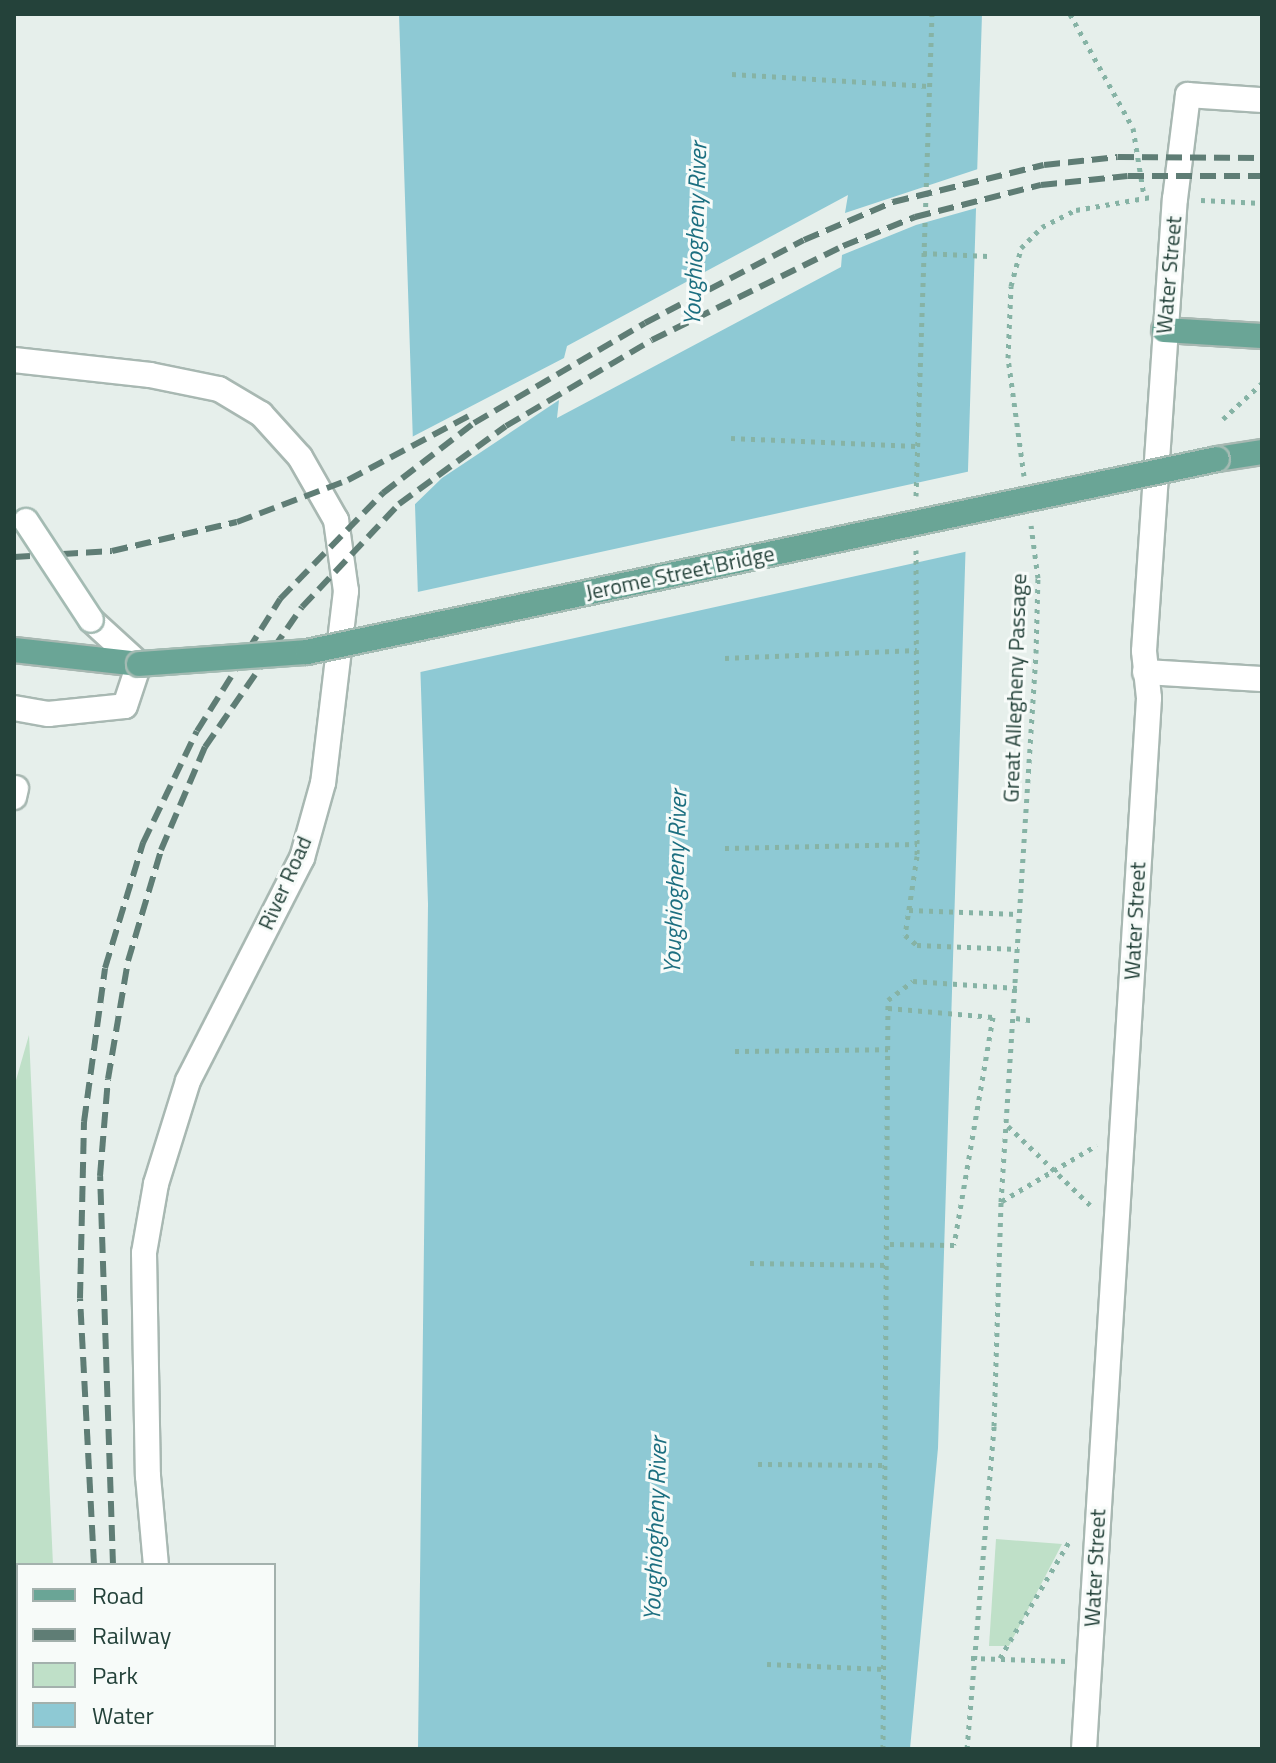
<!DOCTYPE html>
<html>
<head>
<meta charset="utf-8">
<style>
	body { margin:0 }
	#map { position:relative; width:1276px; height:1763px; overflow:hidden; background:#e6efeb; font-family:"Titillium Web",sans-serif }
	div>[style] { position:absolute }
	.green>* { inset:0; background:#bfe0c8 }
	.water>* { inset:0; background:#8ec9d4 }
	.pier>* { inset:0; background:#e6efeb }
	.path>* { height:5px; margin-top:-2.5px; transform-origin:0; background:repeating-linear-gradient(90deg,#86b3a5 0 4px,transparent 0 10px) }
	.roads { filter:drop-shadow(2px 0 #a8b8b2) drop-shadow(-2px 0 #a8b8b2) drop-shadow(0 2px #a8b8b2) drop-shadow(0 -2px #a8b8b2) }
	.street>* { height:24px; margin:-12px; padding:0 12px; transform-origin:12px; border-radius:12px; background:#fff }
	.secondary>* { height:24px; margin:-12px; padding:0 12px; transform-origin:12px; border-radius:12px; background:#fff }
	.primary>* { height:24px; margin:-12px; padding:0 12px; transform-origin:12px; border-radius:12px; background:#6aa596 }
	.rail>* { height:6px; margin-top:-3px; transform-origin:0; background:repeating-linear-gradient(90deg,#5f7d75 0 16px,transparent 0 24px) }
	.bridges { filter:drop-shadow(2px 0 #a4bbb3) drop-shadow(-2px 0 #a4bbb3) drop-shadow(0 2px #a4bbb3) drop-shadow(0 -2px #a4bbb3) }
	.secondary-bridge>* { height:24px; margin:-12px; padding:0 12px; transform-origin:12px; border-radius:12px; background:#fff }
	.primary-bridge>* { height:24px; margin:-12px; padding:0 12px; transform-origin:12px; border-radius:12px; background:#6aa596 }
	span { translate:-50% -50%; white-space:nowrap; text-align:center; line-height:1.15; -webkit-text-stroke:6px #f7fbf9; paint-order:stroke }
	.street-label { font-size:22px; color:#24423a }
	.water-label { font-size:24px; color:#1c6f80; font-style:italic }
	.frame { position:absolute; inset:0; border:16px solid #24423a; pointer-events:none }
	.legend { position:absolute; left:16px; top:1563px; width:260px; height:184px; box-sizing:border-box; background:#f7fbf9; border:2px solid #a3b1ad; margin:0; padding:10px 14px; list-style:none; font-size:24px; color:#24423a }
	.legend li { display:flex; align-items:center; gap:16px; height:40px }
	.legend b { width:40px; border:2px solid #a3b1ad }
</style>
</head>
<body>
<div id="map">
	<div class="green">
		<div style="clip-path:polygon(29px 1035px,53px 1565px,18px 1565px,18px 1745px,61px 1749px,14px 1749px,14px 1087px)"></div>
		<div style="clip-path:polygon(996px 1539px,1062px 1544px,1009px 1646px,989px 1646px)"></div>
	</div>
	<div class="water">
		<div style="clip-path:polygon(399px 14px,982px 14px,938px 1448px,910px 1749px,418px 1749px,428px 904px)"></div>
	</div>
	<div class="pier">
		<div style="clip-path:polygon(981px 168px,980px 207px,916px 225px,842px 255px,841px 267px,557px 418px,559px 400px,442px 478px,410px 509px,408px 439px,564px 358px,567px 346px,848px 195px,845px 213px)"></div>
		<div style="clip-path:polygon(971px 471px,969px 551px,416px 673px,413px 593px)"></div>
	</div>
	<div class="path">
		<div style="left:1070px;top:14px;width:130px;rotate:61.1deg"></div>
		<div style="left:1133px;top:128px;width:69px;rotate:80.8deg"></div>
		<div style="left:732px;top:74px;width:197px;rotate:3.5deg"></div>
		<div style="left:1201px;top:200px;width:61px;rotate:2.8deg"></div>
		<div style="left:923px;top:253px;width:65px;rotate:2.6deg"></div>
		<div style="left:1223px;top:419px;width:53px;rotate:-42.7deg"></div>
		<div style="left:731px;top:438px;width:185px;rotate:2.5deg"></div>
		<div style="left:1024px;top:476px;width:119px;rotate:-97.7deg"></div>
		<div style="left:1008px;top:358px;width:72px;rotate:-87.6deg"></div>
		<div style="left:1011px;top:286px;width:39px;rotate:-75deg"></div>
		<div style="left:1021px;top:248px;width:30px;rotate:-45deg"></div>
		<div style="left:1042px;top:227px;width:38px;rotate:-27deg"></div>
		<div style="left:1076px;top:210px;width:76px;rotate:-9.8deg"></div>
		<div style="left:916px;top:496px;width:482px;rotate:-88.1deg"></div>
		<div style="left:916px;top:550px;width:306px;rotate:89.8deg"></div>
		<div style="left:917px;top:856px;width:80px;rotate:98.6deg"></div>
		<div style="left:905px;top:935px;width:16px;rotate:40deg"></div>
		<div style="left:917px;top:945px;width:101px;rotate:2.3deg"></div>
		<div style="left:725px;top:658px;width:192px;rotate:-2.4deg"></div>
		<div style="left:725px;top:848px;width:192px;rotate:-1.2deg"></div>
		<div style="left:909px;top:910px;width:110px;rotate:2.1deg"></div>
		<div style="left:888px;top:1008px;width:105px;rotate:4.9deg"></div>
		<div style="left:993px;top:1017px;width:231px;rotate:99.7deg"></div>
		<div style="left:954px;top:1245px;width:65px;rotate:-179.1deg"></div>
		<div style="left:1016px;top:1018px;width:18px;rotate:9deg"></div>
		<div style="left:735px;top:1051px;width:153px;rotate:-0.7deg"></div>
		<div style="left:1008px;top:1126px;width:114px;rotate:43.9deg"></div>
		<div style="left:1002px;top:1201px;width:110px;rotate:-30.5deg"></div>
		<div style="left:750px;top:1263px;width:139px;rotate:0.8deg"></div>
		<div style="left:758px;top:1464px;width:128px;rotate:0.4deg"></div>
		<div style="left:971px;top:1658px;width:95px;rotate:1.8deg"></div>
		<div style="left:1000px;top:1658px;width:135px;rotate:-59.3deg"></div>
		<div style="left:767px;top:1664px;width:117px;rotate:2.4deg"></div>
		<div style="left:883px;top:1749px;width:749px;rotate:-89.62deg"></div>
		<div style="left:888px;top:1000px;width:31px;rotate:-37deg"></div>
		<div style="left:913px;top:981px;width:104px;rotate:3.9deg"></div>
		<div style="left:967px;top:1749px;width:324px;rotate:-85.2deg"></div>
		<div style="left:994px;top:1426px;width:224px;rotate:-88.2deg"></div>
		<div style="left:1001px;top:1202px;width:550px;rotate:-86.35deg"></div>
		<div style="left:1036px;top:653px;width:75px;rotate:-88.5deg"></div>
		<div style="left:1038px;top:578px;width:53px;rotate:-97.5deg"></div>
	</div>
	<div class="roads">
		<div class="street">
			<div style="left:1145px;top:672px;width:117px;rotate:3.4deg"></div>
			<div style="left:14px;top:708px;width:35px;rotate:10deg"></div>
			<div style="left:48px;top:714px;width:77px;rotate:-5.9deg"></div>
			<div style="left:125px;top:706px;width:44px;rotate:-71.6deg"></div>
			<div style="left:14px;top:797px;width:9px;rotate:-77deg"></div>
			<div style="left:1084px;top:1749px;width:1053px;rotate:-86.46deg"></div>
			<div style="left:1149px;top:698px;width:47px;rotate:-96.1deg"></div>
			<div style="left:1144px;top:651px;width:453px;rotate:-86.1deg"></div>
			<div style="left:1175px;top:199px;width:105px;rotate:-82.9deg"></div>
			<div style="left:1188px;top:95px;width:74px;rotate:3.9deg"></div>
		</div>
		<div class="secondary">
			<div style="left:14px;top:360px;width:137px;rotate:6.3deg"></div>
			<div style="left:150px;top:375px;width:70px;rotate:11.5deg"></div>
			<div style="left:219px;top:389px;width:49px;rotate:30.8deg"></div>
			<div style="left:261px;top:414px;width:58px;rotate:47.8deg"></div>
			<div style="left:300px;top:457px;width:73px;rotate:60.3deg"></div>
			<div style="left:336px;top:520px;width:72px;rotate:82deg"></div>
			<div style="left:346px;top:591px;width:193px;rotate:96.8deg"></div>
			<div style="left:323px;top:783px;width:78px;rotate:105.6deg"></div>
			<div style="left:302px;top:858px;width:250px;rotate:117.1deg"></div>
			<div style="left:188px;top:1081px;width:108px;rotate:107.3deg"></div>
			<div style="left:156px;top:1184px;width:70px;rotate:99.9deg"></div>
			<div style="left:144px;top:1253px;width:223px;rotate:89deg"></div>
			<div style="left:148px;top:1476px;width:89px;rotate:84.9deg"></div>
			<div style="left:91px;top:620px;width:65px;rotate:42.5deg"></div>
			<div style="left:172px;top:1745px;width:4px;rotate:76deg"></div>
		</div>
		<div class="primary">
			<div style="left:1164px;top:330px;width:98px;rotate:3.5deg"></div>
			<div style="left:1217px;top:459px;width:46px;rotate:-8.8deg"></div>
			<div style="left:14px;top:650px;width:126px;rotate:6.4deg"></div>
		</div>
	</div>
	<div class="rail">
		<div style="left:14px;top:557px;width:98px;rotate:-3.5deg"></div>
		<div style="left:112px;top:551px;width:128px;rotate:-13.1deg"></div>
		<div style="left:237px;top:522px;width:119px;rotate:-20.7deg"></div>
		<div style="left:348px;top:480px;width:139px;rotate:-27.9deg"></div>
		<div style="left:94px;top:1565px;width:267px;rotate:-93deg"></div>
		<div style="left:80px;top:1298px;width:176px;rotate:-88.7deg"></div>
		<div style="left:84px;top:1122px;width:155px;rotate:-82.2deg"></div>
		<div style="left:105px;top:968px;width:131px;rotate:-73.1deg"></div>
		<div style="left:143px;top:843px;width:124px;rotate:-64.3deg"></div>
		<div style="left:197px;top:731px;width:156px;rotate:-57.8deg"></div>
		<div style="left:280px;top:599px;width:148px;rotate:-45.8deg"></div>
		<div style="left:383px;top:493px;width:115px;rotate:-37.6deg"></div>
		<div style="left:474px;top:423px;width:198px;rotate:-30.3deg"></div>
		<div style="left:645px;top:323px;width:179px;rotate:-27.6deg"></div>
		<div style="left:804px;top:240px;width:97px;rotate:-23.1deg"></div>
		<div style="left:893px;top:202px;width:155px;rotate:-13.8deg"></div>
		<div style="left:1044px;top:165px;width:74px;rotate:-6.2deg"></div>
		<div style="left:1118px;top:157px;width:144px;rotate:0.4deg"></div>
		<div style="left:113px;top:1565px;width:389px;rotate:-91.9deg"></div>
		<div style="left:100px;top:1176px;width:97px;rotate:-85.3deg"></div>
		<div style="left:108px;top:1079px;width:120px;rotate:-80.4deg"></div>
		<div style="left:128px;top:961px;width:116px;rotate:-73.4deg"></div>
		<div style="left:161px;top:850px;width:112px;rotate:-66.9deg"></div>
		<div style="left:205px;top:747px;width:170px;rotate:-55.3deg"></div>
		<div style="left:302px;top:607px;width:141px;rotate:-46.7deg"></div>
		<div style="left:399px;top:504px;width:132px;rotate:-36.1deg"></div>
		<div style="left:506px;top:426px;width:169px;rotate:-30.5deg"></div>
		<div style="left:652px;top:340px;width:213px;rotate:-26.2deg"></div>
		<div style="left:843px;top:246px;width:78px;rotate:-21.9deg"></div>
		<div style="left:915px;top:217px;width:130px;rotate:-14.3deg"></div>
		<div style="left:1041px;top:185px;width:87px;rotate:-5.9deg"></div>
		<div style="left:1128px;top:176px;width:134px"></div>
		<div style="left:103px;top:1745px;width:4px;rotate:90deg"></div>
		<div style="left:121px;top:1745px;width:4px;rotate:90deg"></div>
	</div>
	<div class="bridges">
		<div class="secondary-bridge">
			<div style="left:26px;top:521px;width:118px;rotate:56.7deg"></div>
		</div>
		<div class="primary-bridge">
			<div style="left:139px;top:664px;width:168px;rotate:-4.1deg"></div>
			<div style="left:307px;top:652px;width:930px;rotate:-11.97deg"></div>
		</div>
	</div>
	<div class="street-label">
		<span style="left:1169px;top:275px;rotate:-85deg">Water Street</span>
		<span style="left:680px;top:573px;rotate:-12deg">Jerome Street Bridge</span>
		<span style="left:1015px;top:688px;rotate:-88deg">Great Allegheny Passage</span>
		<span style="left:285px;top:883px;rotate:-66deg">River Road</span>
		<span style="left:1135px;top:921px;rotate:-87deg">Water Street</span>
		<span style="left:1095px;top:1568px;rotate:-87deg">Water Street</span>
	</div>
	<div class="water-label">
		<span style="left:695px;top:234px;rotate:-88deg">Youghiogheny River</span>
		<span style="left:675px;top:882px;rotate:-88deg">Youghiogheny River</span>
		<span style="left:655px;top:1529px;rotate:-88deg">Youghiogheny River</span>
	</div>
	<div class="frame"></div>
	<ul class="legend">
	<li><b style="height:10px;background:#6aa596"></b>Road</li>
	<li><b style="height:10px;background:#5f7d75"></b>Railway</li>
	<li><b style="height:22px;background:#bfe0c8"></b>Park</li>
	<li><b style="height:22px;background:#8ec9d4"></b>Water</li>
	</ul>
</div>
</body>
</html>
